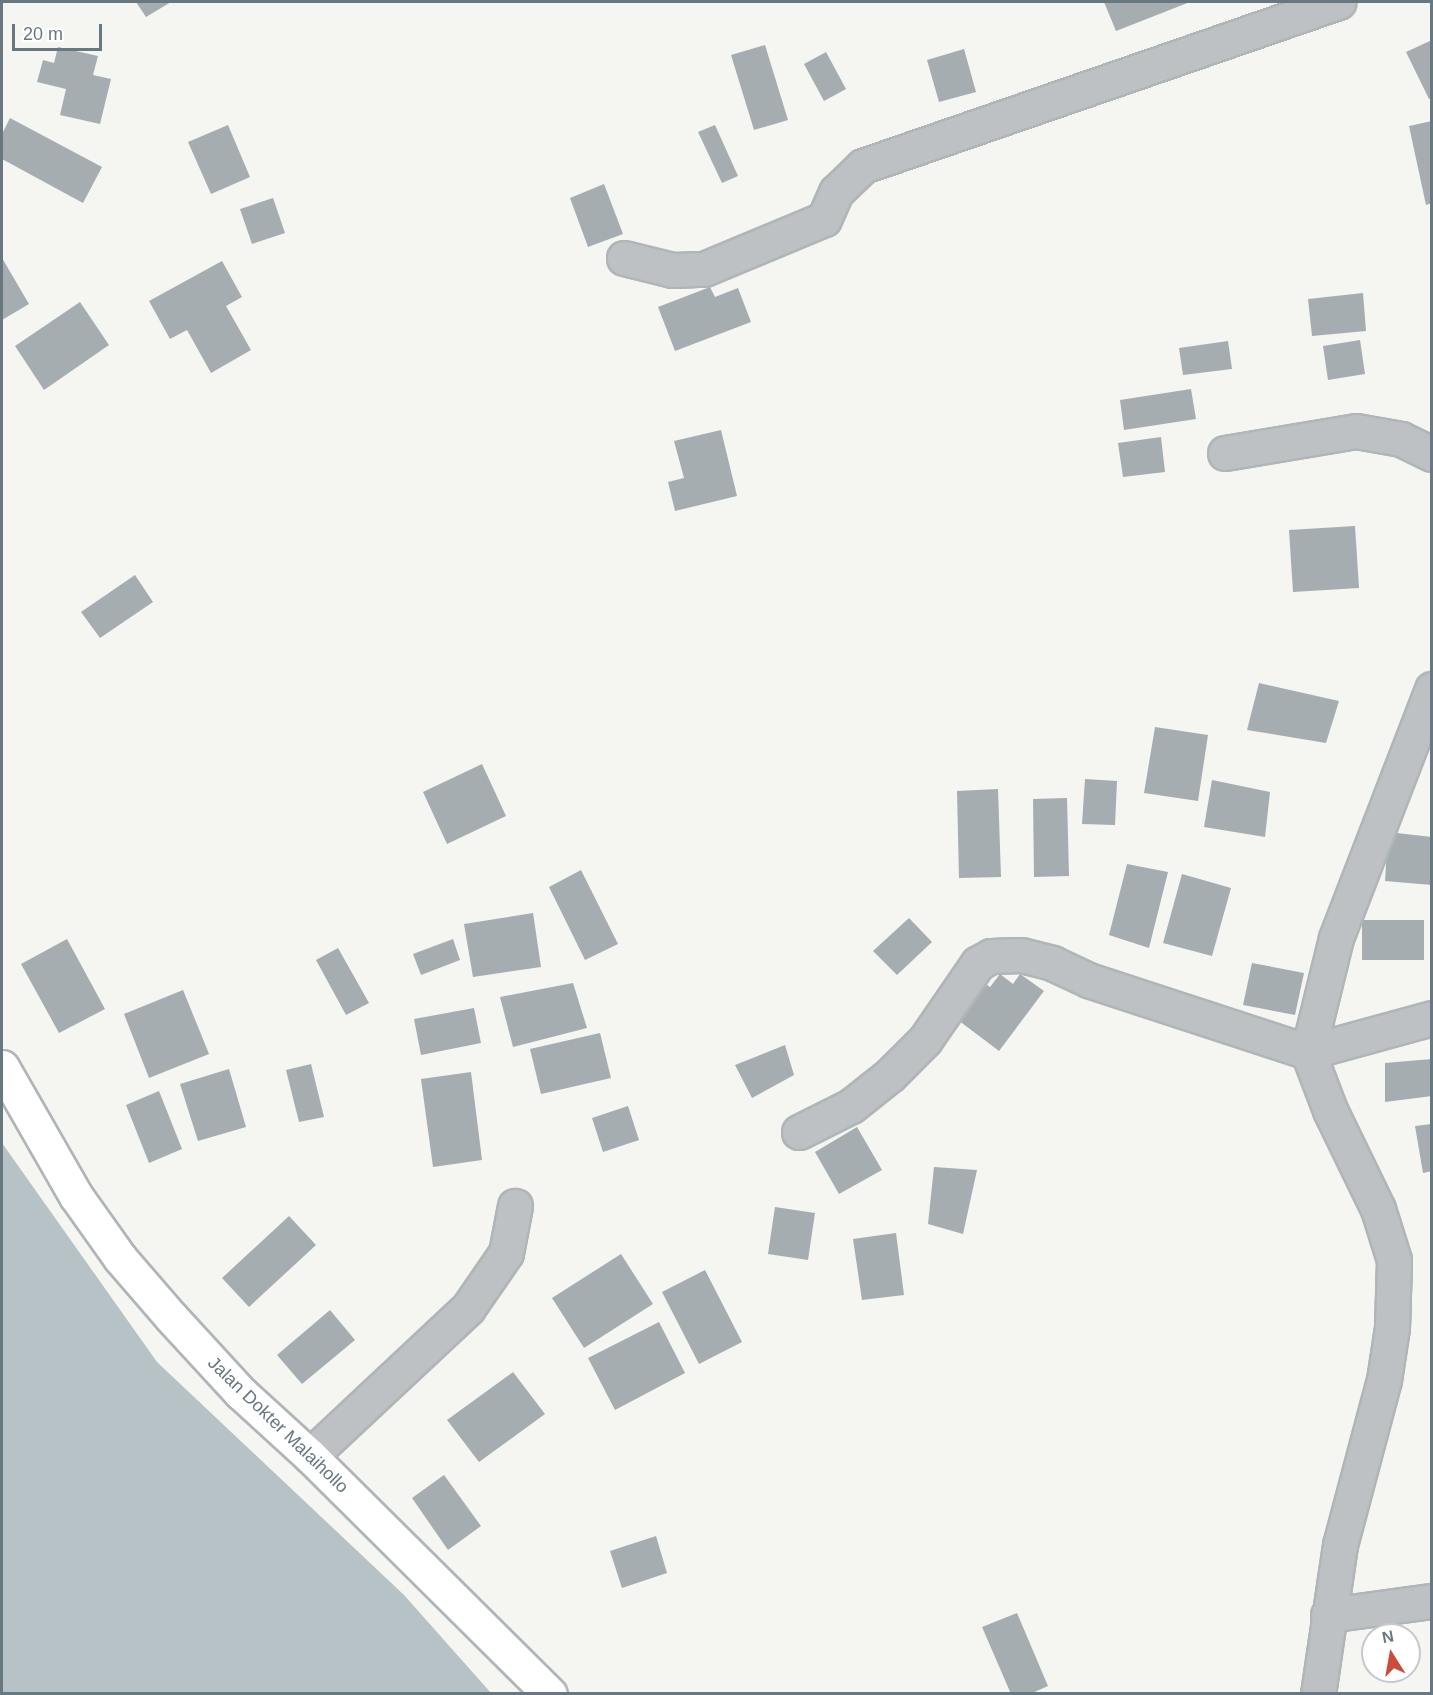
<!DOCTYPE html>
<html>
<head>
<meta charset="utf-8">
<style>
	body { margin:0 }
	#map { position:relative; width:1433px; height:1695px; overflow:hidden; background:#f5f5f2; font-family:Arial,sans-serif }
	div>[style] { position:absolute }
	.water>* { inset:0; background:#b6c2c5 }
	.building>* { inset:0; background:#a5adb1 }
	.roads { filter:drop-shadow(2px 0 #b0b5b8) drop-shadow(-2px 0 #b0b5b8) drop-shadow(0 2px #b0b5b8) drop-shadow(0 -2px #b0b5b8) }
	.street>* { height:33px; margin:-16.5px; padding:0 16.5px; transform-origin:16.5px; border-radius:16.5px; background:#bdc1c4 }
	.secondary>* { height:33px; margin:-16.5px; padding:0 16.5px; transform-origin:16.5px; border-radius:16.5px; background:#fff }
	span { translate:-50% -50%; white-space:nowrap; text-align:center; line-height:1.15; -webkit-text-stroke:6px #fff; paint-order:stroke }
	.street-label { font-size:18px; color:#687880 }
	.frame { position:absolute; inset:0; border:3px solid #687880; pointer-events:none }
	.north { position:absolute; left:1361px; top:1623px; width:60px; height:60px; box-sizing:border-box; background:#fff; border:2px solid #c3c9cc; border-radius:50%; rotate:349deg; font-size:16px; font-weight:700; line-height:24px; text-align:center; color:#687880 }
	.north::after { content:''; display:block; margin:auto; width:21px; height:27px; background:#ce4a3a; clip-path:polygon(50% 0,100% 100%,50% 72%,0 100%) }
	.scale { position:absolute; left:12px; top:24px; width:90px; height:27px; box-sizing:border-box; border:3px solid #687880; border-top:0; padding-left:8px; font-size:18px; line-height:21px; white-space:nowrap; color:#687880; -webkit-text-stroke:4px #fff; paint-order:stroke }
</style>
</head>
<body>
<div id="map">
	<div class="water">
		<div style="clip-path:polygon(2px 1143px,157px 1362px,404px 1595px,491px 1693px,2px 1693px)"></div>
	</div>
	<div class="building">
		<div style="clip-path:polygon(136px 2px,171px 2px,146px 17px)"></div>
		<div style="clip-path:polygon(1104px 2px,1190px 2px,1116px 31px)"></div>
		<div style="clip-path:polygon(1432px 40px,1432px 98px,1429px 99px,1406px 52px)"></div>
		<div style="clip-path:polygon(765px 45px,788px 120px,754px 130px,731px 55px)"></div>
		<div style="clip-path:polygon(58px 47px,98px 56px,93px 75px,111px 79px,100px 124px,60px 115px,66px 89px,37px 82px,43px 60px,54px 63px)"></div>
		<div style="clip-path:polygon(964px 49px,976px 92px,939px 102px,927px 60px)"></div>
		<div style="clip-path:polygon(826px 52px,846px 89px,824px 101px,804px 64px)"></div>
		<div style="clip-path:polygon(10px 118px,102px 167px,83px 203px,2px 159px,2px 134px)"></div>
		<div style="clip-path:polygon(1432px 121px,1432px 203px,1426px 205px,1409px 126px)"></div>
		<div style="clip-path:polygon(228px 125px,250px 177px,211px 194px,188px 142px)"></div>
		<div style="clip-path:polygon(715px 125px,738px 176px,722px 183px,698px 132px)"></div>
		<div style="clip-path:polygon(604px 184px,623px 234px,588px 247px,570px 198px)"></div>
		<div style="clip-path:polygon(273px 198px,285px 233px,252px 244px,240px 209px)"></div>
		<div style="clip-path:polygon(2px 258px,29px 304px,2px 320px)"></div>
		<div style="clip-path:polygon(222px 261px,242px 297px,226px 306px,251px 350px,211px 373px,187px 330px,170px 339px,149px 301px)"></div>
		<div style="clip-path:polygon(710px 287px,715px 297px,738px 288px,751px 322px,675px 351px,658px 307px)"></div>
		<div style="clip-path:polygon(1363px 293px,1366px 331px,1312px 336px,1308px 299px)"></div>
		<div style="clip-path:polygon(80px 302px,109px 345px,44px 390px,15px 346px)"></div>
		<div style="clip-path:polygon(1360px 340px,1365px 374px,1328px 380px,1323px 346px)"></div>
		<div style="clip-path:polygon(1228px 341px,1232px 369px,1183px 375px,1179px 348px)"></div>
		<div style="clip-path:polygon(1191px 389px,1196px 419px,1124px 430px,1120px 400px)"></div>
		<div style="clip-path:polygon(721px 430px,737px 496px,675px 511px,668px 482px,684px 478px,674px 441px)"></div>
		<div style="clip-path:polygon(1161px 437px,1165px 472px,1123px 477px,1118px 443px)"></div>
		<div style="clip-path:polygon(1355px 526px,1359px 588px,1293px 592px,1289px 530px)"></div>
		<div style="clip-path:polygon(135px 575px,153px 602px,100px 638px,81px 612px)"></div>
		<div style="clip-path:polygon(1259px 683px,1339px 701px,1326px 743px,1247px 730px)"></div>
		<div style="clip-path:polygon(1155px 727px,1208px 735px,1198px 801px,1144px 793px)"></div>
		<div style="clip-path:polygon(482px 764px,506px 816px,447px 844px,423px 792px)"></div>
		<div style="clip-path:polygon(1085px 779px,1117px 781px,1115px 825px,1082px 824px)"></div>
		<div style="clip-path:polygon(1212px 780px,1270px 792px,1265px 837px,1204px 827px)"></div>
		<div style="clip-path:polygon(998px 789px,1001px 877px,959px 878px,957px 791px)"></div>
		<div style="clip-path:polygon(1067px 798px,1069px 876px,1034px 877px,1033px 799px)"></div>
		<div style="clip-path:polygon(1388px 832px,1432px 837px,1432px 885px,1385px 881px)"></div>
		<div style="clip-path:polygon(1127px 864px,1168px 872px,1149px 948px,1109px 935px)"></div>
		<div style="clip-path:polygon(581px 870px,618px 944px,585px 960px,549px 887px)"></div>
		<div style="clip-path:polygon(1182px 874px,1231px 888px,1212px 956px,1163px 943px)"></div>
		<div style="clip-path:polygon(533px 913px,541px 967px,473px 977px,464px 924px)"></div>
		<div style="clip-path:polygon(909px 918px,932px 942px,897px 975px,873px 951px)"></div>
		<div style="clip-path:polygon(1362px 920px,1424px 920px,1424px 960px,1362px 960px)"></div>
		<div style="clip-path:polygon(67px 939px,105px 1009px,59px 1033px,21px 964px)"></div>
		<div style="clip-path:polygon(453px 939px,460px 960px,421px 975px,413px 954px)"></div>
		<div style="clip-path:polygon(338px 948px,369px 1003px,346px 1015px,316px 960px)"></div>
		<div style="clip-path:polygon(1252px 963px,1304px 973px,1295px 1015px,1243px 1005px)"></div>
		<div style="clip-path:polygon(1000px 974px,1013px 984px,1020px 974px,1044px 991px,999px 1051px,954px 1017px,981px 981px,990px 987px)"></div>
		<div style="clip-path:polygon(573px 983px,587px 1028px,513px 1047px,500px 997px)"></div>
		<div style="clip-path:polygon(183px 990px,209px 1054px,149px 1078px,124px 1014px)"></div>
		<div style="clip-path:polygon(474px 1008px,481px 1043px,421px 1055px,414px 1019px)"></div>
		<div style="clip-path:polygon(600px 1033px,611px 1078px,541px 1094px,530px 1049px)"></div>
		<div style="clip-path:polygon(785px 1045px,794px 1075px,752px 1098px,735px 1065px)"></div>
		<div style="clip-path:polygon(1432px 1059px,1432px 1096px,1385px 1102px,1385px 1063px)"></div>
		<div style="clip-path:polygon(311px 1064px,324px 1117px,299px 1122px,286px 1070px)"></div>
		<div style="clip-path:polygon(229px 1069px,246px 1127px,198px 1141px,180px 1084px)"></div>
		<div style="clip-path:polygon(471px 1072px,482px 1160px,433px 1167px,421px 1079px)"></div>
		<div style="clip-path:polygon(159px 1091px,182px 1149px,149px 1163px,126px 1105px)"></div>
		<div style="clip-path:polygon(628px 1106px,639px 1140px,603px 1152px,592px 1118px)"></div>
		<div style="clip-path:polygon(1432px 1124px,1432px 1171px,1423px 1173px,1415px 1126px)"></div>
		<div style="clip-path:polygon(857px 1127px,882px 1170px,839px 1194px,815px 1152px)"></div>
		<div style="clip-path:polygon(934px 1167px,977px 1170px,963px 1234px,928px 1224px)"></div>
		<div style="clip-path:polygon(775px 1207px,815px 1213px,808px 1260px,768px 1254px)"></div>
		<div style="clip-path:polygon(289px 1216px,316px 1245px,249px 1307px,222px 1278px)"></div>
		<div style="clip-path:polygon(896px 1233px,904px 1295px,862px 1300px,853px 1239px)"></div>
		<div style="clip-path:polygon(621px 1254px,653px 1304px,584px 1348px,552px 1298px)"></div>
		<div style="clip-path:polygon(705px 1270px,742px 1342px,699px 1364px,662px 1292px)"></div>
		<div style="clip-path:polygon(330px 1310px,355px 1340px,302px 1384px,277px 1355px)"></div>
		<div style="clip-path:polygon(659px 1322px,685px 1373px,615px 1410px,588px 1358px)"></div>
		<div style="clip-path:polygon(513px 1372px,545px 1414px,479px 1462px,447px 1420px)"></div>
		<div style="clip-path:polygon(444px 1475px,481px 1526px,448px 1550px,412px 1498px)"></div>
		<div style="clip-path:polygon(656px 1536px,667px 1573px,622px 1588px,610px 1551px)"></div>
		<div style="clip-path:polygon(1017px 1613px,1048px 1686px,1030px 1694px,1011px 1694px,982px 1627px)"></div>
	</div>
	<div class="roads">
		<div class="street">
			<div style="left:624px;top:258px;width:49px;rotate:14deg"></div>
			<div style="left:672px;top:270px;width:32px;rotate:-2deg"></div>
			<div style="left:704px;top:269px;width:130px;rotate:-22.6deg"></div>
			<div style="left:824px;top:219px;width:30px;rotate:-66deg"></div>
			<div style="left:836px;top:192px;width:37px;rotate:-44deg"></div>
			<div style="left:863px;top:166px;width:503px;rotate:-19.05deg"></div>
			<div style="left:1225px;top:453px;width:133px;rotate:-9.5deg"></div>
			<div style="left:1356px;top:431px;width:46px;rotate:10.1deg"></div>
			<div style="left:1401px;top:439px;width:34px;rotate:26deg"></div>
			<div style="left:799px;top:1132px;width:58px;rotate:-26.6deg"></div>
			<div style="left:851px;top:1106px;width:50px;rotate:-38.5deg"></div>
			<div style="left:890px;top:1075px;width:49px;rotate:-45deg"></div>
			<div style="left:925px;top:1040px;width:93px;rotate:-55.5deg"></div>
			<div style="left:978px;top:963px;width:15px;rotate:-28deg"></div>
			<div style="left:991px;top:956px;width:30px;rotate:-2deg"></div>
			<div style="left:1021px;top:955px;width:32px;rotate:14deg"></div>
			<div style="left:1052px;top:963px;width:40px;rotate:25deg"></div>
			<div style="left:1088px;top:980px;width:231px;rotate:18.1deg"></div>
			<div style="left:1308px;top:1052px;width:129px;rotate:-15.3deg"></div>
			<div style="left:310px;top:1456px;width:216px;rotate:-43.1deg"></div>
			<div style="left:468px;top:1308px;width:67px;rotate:-55.4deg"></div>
			<div style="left:506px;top:1253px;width:48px;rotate:-79.2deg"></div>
			<div style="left:1328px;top:1615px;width:105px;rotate:-7.7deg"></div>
			<div style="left:1318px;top:1694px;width:151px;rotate:-81.6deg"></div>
			<div style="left:1340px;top:1545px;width:171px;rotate:-75.1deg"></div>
			<div style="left:1384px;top:1380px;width:53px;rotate:-81.3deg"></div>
			<div style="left:1392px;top:1328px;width:68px;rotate:-88.3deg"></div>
			<div style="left:1394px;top:1260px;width:53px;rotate:-107.4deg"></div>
			<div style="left:1378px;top:1209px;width:110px;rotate:-115.9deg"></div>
			<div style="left:1330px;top:1110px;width:62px;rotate:-110.8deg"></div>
			<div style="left:1308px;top:1052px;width:117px;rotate:-76.2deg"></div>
			<div style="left:1336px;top:938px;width:267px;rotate:-68.9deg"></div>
		</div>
		<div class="secondary">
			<div style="left:2px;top:1067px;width:149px;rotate:60.2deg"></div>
			<div style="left:76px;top:1196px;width:76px;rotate:54.6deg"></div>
			<div style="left:120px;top:1258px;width:78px;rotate:49.2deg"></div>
			<div style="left:171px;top:1317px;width:103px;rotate:47.4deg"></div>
			<div style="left:241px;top:1393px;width:93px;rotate:42.4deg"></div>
			<div style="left:310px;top:1456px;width:338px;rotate:44.8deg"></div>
		</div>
	</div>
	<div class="street-label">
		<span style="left:278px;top:1425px;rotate:44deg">Jalan Dokter Malaihollo</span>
	</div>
	<div class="frame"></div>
	<div class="north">N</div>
	<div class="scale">20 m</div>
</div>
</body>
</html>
